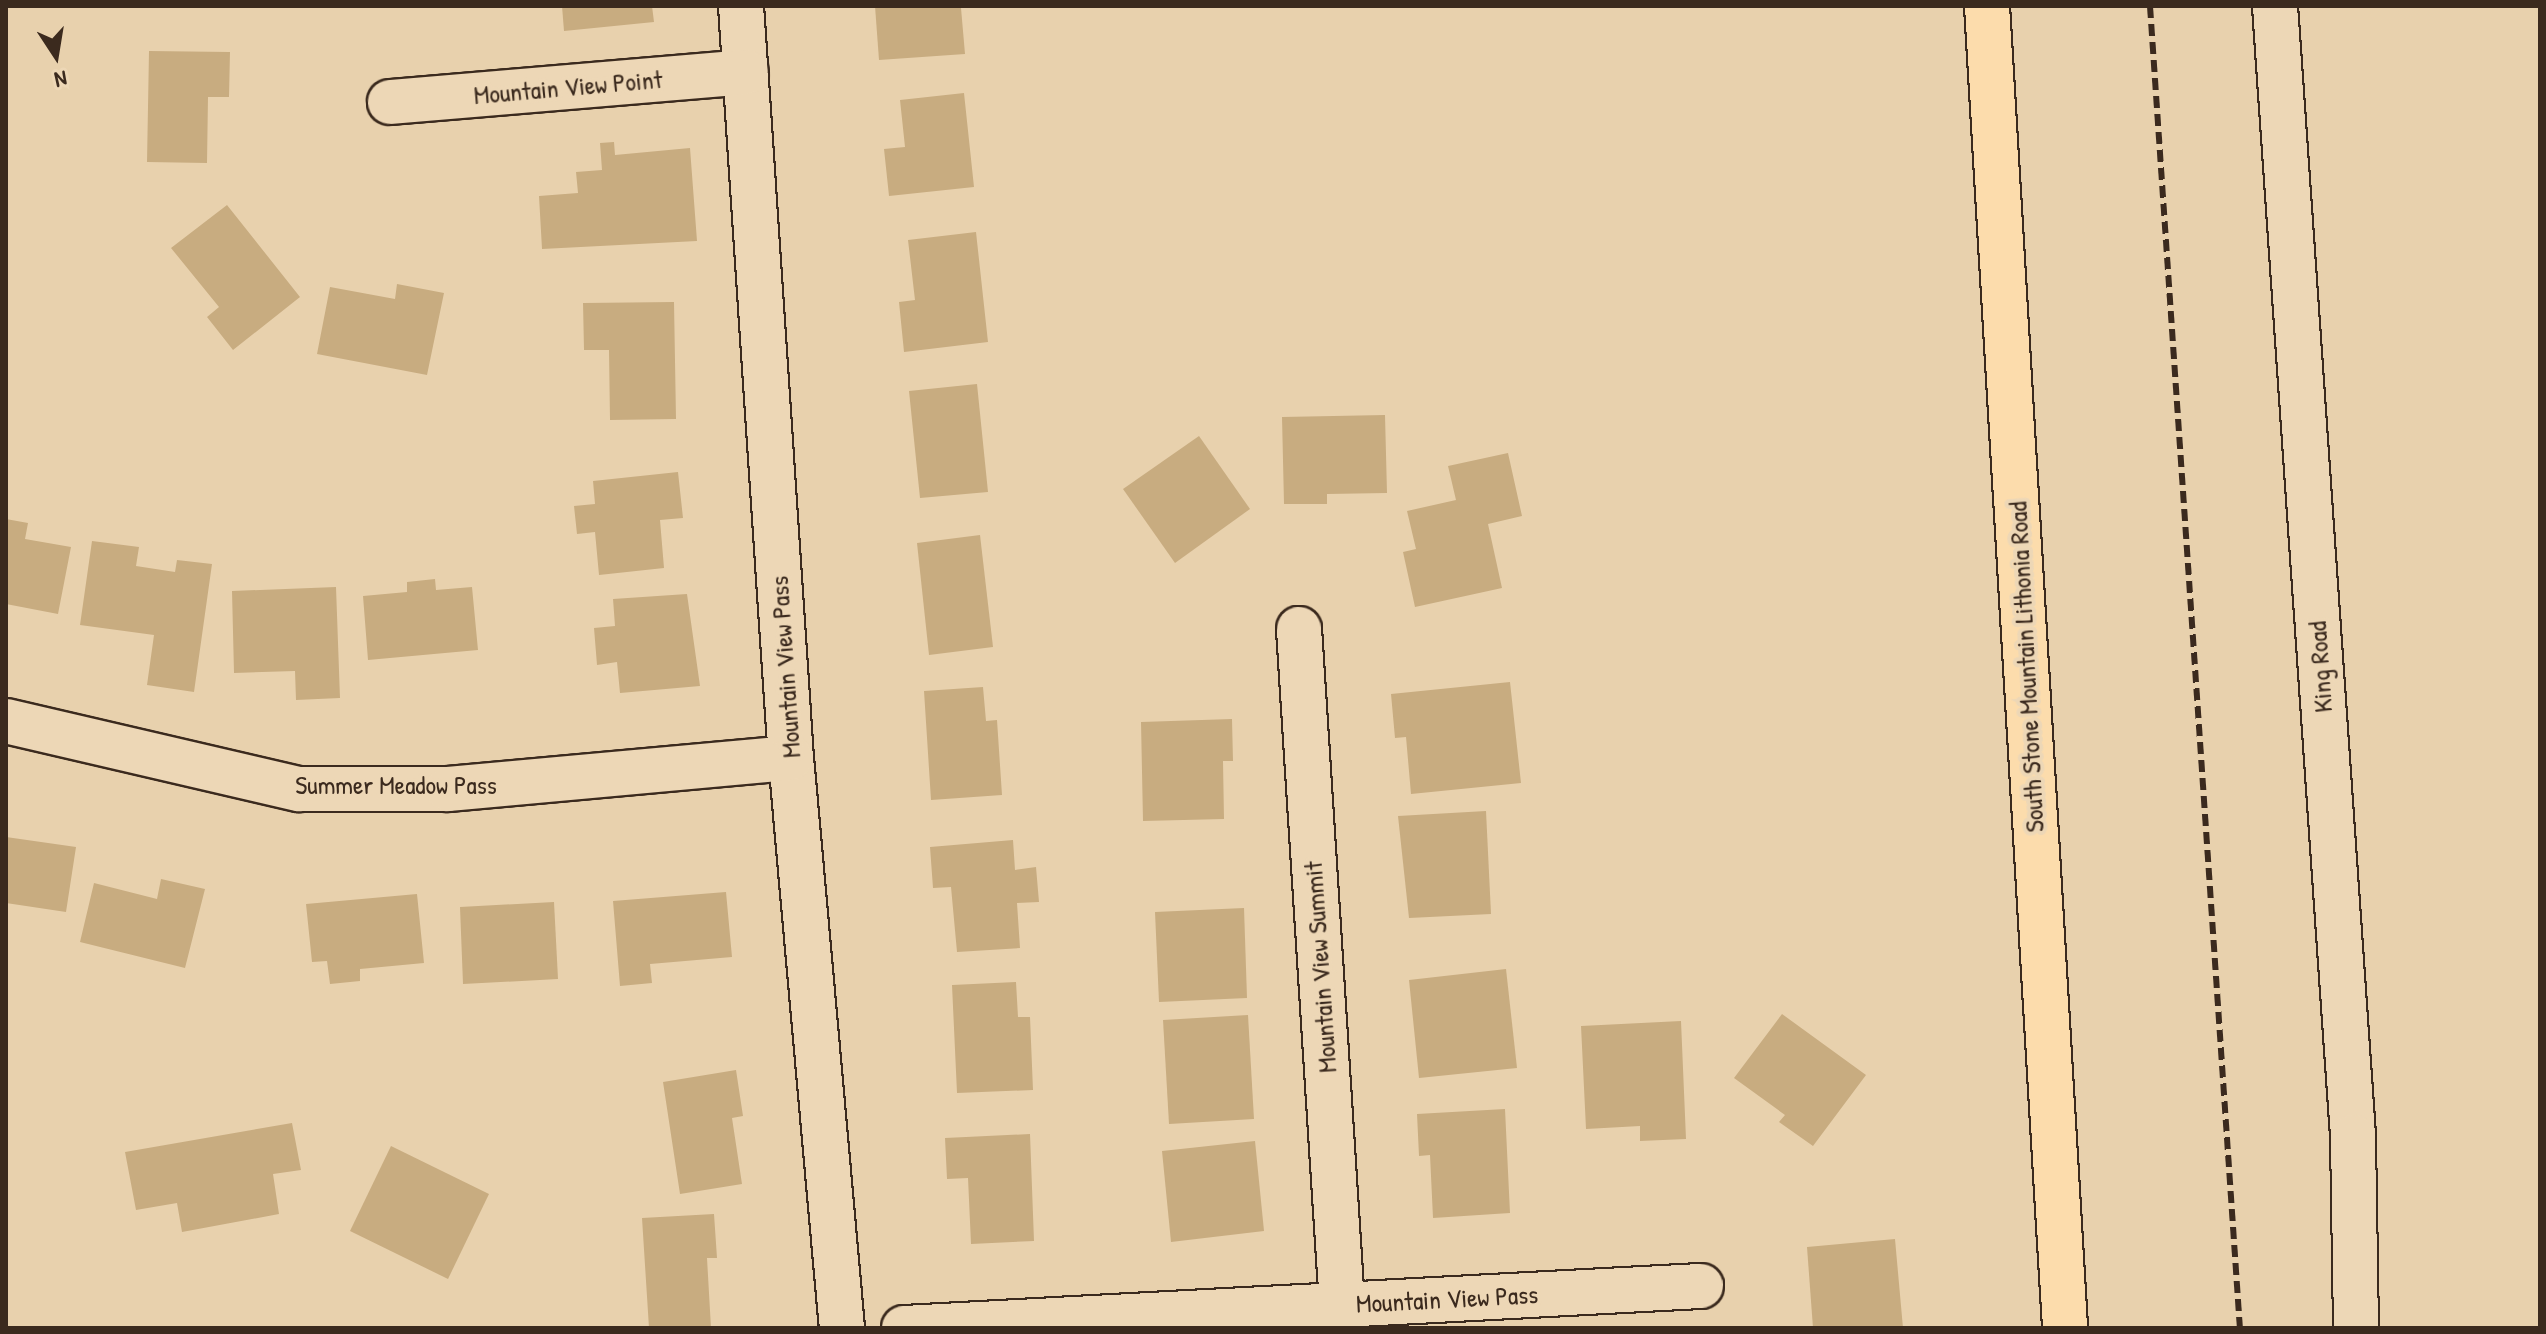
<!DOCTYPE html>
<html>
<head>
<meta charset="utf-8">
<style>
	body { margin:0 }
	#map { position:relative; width:2546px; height:1334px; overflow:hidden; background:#e8d1ad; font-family:"Patrick Hand",sans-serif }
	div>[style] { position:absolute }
	.building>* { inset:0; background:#c8ac80 }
	.roads { filter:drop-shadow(2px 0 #3b2a1e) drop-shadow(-2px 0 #3b2a1e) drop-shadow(0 2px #3b2a1e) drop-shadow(0 -2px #3b2a1e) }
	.minor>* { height:44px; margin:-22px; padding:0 22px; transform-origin:22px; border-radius:22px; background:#edd7b6 }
	.major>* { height:44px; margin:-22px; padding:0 22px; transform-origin:22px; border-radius:22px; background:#fcdcac }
	.rail>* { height:6px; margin-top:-3px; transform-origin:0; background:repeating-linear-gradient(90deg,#3b2a1e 0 12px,transparent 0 18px) }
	span { translate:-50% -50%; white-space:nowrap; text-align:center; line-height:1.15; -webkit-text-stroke:8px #edd7b6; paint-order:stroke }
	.street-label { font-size:26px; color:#3b2a1e }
	.frame { position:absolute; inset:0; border:8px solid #3b2a1e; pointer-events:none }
	.north { position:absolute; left:16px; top:16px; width:80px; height:80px; -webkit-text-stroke:6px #edd7b6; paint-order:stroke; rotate:168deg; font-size:22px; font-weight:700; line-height:32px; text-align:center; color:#3b2a1e }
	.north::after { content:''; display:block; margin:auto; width:28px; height:36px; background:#3b2a1e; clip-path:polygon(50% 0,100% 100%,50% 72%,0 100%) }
</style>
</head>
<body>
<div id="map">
	<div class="building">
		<div style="clip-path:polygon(562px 6px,652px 6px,654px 22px,564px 31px)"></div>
		<div style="clip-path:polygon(875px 6px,961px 8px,965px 54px,879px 60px)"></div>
		<div style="clip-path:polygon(149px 51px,230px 52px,229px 97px,208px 97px,207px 163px,147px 162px)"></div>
		<div style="clip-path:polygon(964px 93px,974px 187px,889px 196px,884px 149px,905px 147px,900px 100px)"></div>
		<div style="clip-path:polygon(614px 142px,615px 155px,690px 148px,697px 241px,542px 249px,539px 196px,578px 193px,576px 172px,602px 170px,600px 143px)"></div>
		<div style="clip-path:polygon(227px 205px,300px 297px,233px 350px,207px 317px,219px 307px,171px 248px)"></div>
		<div style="clip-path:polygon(976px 232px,988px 342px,904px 352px,899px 302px,915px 300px,908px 240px)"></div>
		<div style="clip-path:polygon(397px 284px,444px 293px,427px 375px,317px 354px,330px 287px,395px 299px)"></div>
		<div style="clip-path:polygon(674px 302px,676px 419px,610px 420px,609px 350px,584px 350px,583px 303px)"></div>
		<div style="clip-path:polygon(977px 384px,988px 492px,920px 498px,909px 391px)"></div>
		<div style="clip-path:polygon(1385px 415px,1387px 493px,1327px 494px,1327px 504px,1284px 504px,1282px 417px)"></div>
		<div style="clip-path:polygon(1199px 436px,1250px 509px,1175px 563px,1123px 489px)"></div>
		<div style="clip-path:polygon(1508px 453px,1522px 516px,1488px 524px,1502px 588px,1415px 607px,1403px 552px,1416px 549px,1407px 511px,1456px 500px,1448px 466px)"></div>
		<div style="clip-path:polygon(678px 472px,683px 518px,660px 520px,664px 568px,599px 575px,595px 532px,577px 534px,574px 506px,595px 504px,593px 481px)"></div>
		<div style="clip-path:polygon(6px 519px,28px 523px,25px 539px,71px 547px,58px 614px,6px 604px)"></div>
		<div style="clip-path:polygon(980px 535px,993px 647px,929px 655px,917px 543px)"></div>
		<div style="clip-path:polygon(92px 541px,139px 547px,136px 566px,175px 572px,177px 560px,212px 564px,194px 692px,147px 685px,154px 635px,80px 625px)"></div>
		<div style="clip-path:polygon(435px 579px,436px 590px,472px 587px,478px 650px,368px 660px,363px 596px,407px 592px,407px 582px)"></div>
		<div style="clip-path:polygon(336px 587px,340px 698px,296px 700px,295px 671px,234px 673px,232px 591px)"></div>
		<div style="clip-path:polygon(687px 594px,700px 686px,620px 693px,617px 662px,597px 665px,594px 628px,615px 626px,613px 599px)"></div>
		<div style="clip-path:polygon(1510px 682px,1521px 783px,1411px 794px,1406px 737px,1395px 738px,1391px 694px)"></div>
		<div style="clip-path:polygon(983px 687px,986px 721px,997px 720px,1002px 795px,931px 800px,924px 691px)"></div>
		<div style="clip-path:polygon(1232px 719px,1233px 761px,1223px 761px,1224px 819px,1143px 821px,1141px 722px)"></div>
		<div style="clip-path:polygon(1486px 811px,1491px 914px,1409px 918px,1398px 816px)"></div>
		<div style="clip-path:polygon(6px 837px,76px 847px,66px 912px,6px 903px)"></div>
		<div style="clip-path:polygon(1013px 840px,1015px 870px,1036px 867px,1039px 902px,1017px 903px,1020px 948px,957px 952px,951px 887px,933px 888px,930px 847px)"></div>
		<div style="clip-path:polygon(161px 879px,205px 889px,185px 968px,80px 942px,94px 883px,157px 899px)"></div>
		<div style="clip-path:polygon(726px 892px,732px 957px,650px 964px,652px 983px,620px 986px,613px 901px)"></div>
		<div style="clip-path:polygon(417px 894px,424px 963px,360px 969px,360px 981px,330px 984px,327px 961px,312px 962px,306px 904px)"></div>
		<div style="clip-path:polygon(554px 902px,558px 979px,463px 984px,460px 907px)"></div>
		<div style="clip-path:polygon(1244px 908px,1247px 998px,1159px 1002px,1155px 912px)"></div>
		<div style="clip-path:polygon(1506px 969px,1517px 1068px,1419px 1078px,1409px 980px)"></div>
		<div style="clip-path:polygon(1016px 982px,1018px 1017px,1030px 1017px,1033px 1090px,957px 1093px,952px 985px)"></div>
		<div style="clip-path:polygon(1782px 1014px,1866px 1075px,1813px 1146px,1779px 1122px,1785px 1115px,1734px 1078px)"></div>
		<div style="clip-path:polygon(1248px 1015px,1254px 1119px,1169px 1124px,1163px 1020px)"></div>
		<div style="clip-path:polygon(1681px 1021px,1686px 1139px,1640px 1141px,1640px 1126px,1586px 1129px,1581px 1026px)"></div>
		<div style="clip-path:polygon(736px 1070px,743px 1116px,732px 1118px,742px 1184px,680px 1194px,663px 1082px)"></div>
		<div style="clip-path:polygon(1505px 1109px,1510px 1213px,1433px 1218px,1430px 1155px,1419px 1156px,1417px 1114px)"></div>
		<div style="clip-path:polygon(292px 1123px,301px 1170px,273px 1174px,279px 1214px,182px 1232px,177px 1203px,136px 1210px,125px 1152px)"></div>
		<div style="clip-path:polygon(1030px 1134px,1034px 1241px,971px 1244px,968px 1178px,947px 1179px,945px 1138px)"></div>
		<div style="clip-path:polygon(1255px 1141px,1264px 1231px,1171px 1242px,1162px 1151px)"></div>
		<div style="clip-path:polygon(391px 1146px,489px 1194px,448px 1279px,350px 1231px)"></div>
		<div style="clip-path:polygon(714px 1214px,717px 1258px,707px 1258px,711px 1328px,649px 1328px,642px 1218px)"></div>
		<div style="clip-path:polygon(1895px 1239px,1903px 1328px,1813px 1328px,1807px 1247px)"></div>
	</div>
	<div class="roads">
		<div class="minor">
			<div style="left:741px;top:6px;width:754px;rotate:86.2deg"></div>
			<div style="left:791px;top:758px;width:572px;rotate:84.89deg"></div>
			<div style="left:2275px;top:6px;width:1134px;rotate:86.05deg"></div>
			<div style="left:2353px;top:1137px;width:191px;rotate:89.1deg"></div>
			<div style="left:390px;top:102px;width:357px;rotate:-4.8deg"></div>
			<div style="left:1299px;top:629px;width:677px;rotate:86.36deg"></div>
			<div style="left:6px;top:721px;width:301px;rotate:13.1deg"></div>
			<div style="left:299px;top:789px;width:149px"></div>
			<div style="left:448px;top:789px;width:344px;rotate:-5.2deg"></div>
			<div style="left:904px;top:1328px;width:798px;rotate:-3.02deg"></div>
		</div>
		<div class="major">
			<div style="left:1987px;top:6px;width:1324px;rotate:86.62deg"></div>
		</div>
	</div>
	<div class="rail">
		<div style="left:2150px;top:6px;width:1325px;rotate:86.11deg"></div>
	</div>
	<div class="street-label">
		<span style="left:568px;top:87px;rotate:-5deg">Mountain View Point</span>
		<span style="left:785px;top:667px;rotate:-94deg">Mountain View Pass</span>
		<span style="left:2026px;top:667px;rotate:-93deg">South Stone Mountain Lithonia Road</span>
		<span style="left:2320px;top:667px;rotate:-94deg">King Road</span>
		<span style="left:396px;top:785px">Summer Meadow Pass</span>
		<span style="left:1320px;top:967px;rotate:-94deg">Mountain View Summit</span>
		<span style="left:1447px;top:1299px;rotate:-3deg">Mountain View Pass</span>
	</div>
	<div class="frame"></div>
	<div class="north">N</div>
</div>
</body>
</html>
